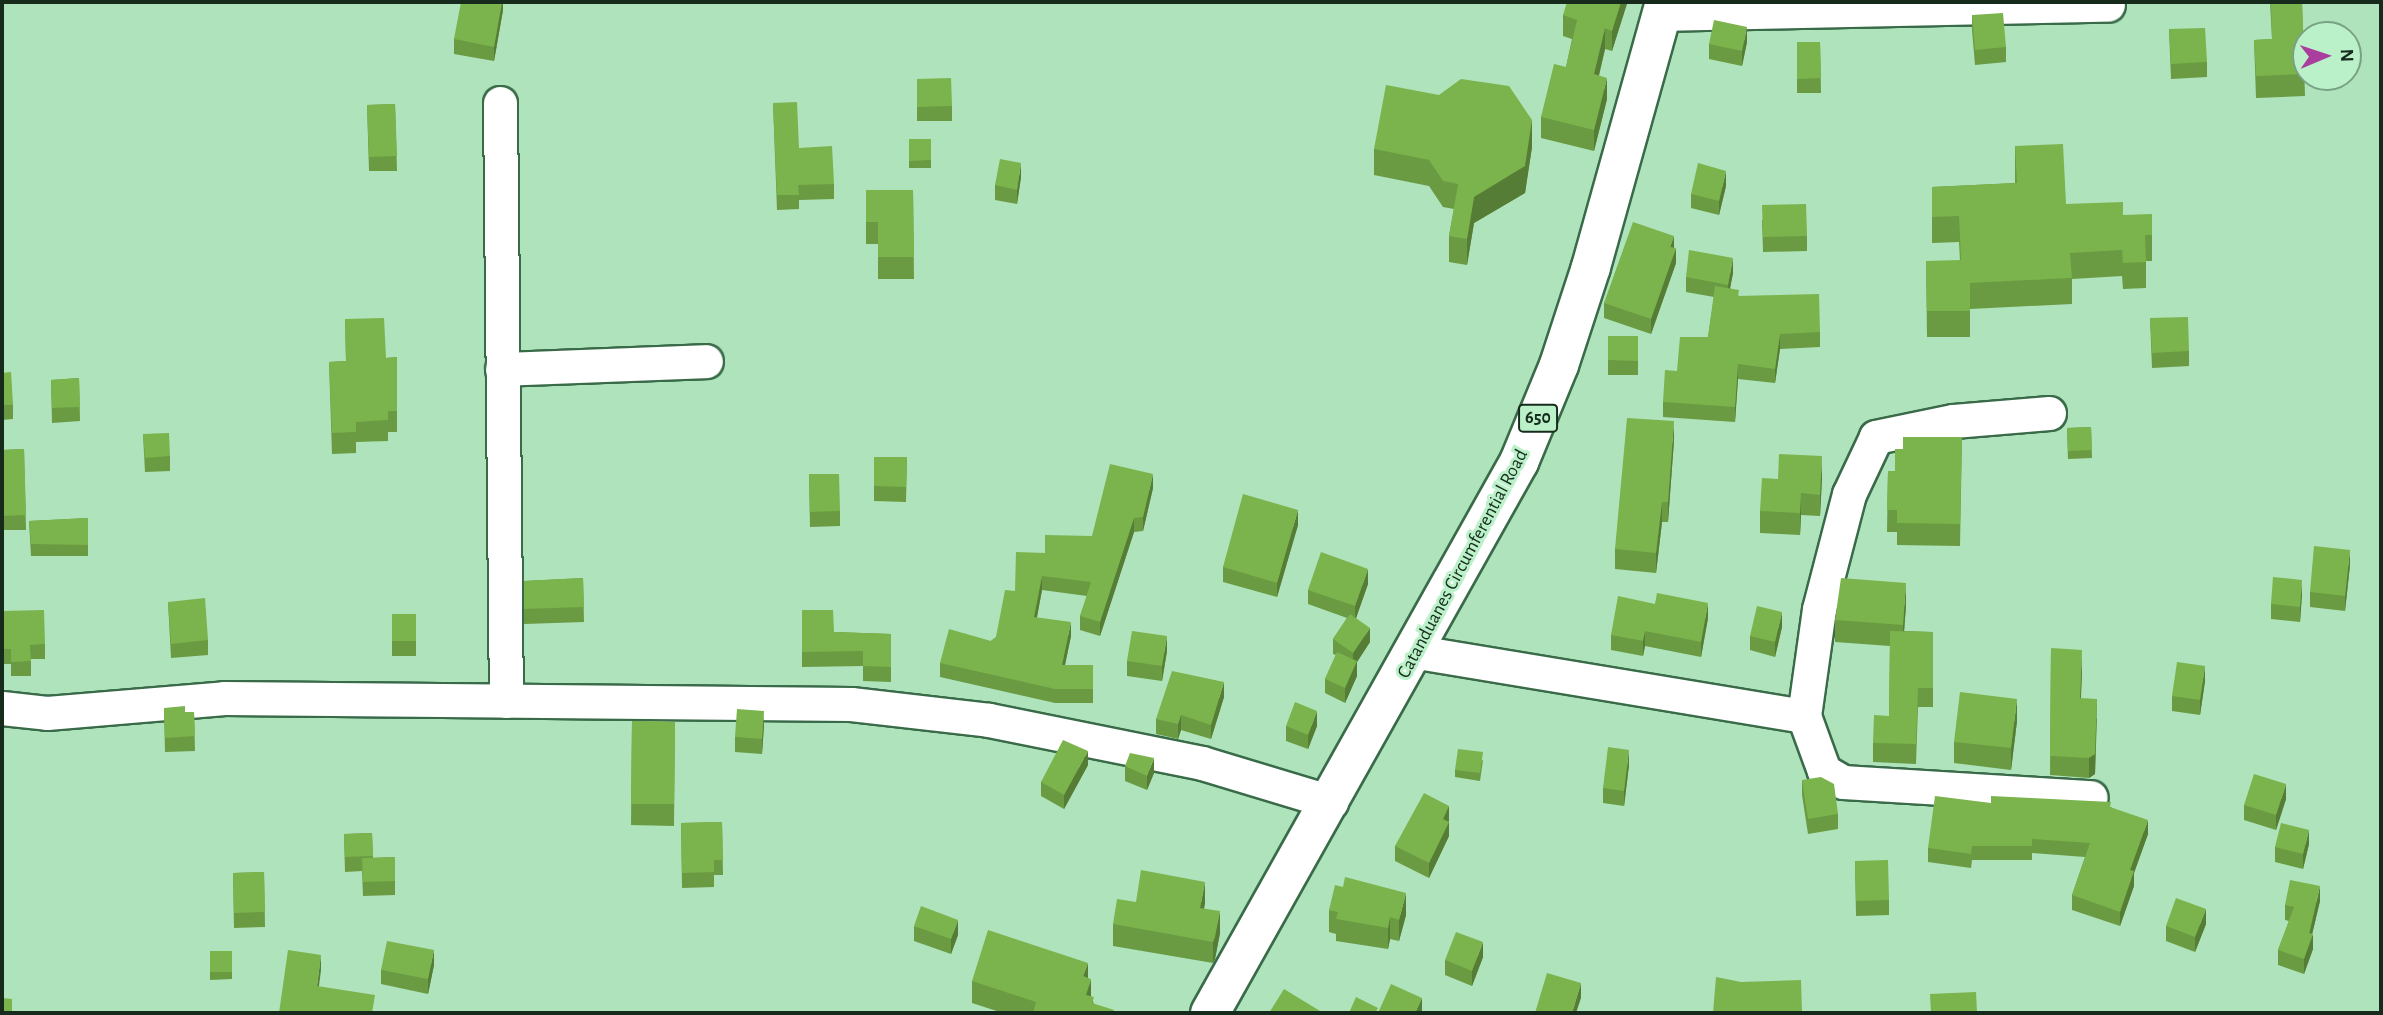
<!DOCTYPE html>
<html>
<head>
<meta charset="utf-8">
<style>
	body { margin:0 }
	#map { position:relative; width:2383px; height:1015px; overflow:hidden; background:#aee3bc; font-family:"Alegreya Sans",sans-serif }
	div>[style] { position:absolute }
	.roads { filter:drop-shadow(2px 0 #3a6b49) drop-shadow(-2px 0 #3a6b49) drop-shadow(0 2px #3a6b49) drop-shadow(0 -2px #3a6b49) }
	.minor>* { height:33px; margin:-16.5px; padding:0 16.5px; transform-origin:16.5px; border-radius:16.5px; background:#fff }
	.major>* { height:38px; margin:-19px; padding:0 19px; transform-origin:19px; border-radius:19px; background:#fff }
	.wall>* { inset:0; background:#6a9a41 }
	.shaded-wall>* { inset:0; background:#567d35 }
	.building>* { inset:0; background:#7bb34c }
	span { translate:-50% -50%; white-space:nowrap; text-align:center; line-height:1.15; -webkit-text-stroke:6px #bbf1c9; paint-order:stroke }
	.shield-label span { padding:2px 5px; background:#bbf1c9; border:2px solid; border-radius:5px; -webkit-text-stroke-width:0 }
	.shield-label { font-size:18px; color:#162b1c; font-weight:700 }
	.street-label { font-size:19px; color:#162b1c }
	.frame { position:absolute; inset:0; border:4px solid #162b1c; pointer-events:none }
	.north { position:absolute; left:2292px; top:21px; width:70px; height:70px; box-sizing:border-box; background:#bbf1c9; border:2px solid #79a284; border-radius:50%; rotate:88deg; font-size:19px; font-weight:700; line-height:28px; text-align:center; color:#162b1c }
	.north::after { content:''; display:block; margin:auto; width:24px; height:32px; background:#aa3e9e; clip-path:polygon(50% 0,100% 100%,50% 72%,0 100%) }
</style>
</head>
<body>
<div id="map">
	<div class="roads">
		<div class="minor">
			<div style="left:1662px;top:14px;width:446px;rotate:-1.2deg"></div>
			<div style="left:500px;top:103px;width:598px;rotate:89.43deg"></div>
			<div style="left:502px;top:369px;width:204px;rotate:-2.2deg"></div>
			<div style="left:2049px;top:413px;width:96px;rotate:175.2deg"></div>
			<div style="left:1953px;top:421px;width:79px;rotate:168.3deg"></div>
			<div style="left:1876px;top:437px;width:63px;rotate:115.3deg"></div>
			<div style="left:1849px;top:494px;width:119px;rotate:104.6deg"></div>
			<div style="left:1819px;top:609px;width:108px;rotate:98deg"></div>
			<div style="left:1804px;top:716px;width:59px;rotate:70deg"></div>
			<div style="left:1824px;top:771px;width:22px;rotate:30deg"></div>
			<div style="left:1843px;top:782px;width:248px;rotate:3.5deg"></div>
			<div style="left:1417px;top:652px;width:392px;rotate:9.4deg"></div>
			<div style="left:2px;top:708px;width:45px;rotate:6.3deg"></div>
			<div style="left:47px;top:713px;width:178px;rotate:-4.8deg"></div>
			<div style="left:224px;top:698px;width:627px;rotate:0.55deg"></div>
			<div style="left:851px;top:704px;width:139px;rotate:6.6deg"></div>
			<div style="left:989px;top:720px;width:217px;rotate:11.4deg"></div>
			<div style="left:1202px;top:763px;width:135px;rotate:16.8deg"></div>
		</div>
		<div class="major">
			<div style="left:1210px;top:1013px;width:632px;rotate:-60.72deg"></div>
			<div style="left:1519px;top:462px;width:105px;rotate:-67.6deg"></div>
			<div style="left:1559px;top:365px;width:103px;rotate:-71.9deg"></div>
			<div style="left:1591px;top:267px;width:275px;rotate:-74.4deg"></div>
		</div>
	</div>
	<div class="wall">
		<div style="clip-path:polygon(503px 2px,503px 10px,494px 61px,454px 54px,454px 39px)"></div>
		<div style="clip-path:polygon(1627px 2px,1612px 51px,1605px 49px,1599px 76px,1607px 99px,1594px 151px,1541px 138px,1541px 117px,1566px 67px,1572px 39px,1563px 36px,1563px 15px)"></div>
		<div style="clip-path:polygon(2270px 2px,2302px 2px,2305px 96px,2256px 98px,2254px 40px,2272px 39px)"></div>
		<div style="clip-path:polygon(1972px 15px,2006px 47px,2006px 62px,1975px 65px,1972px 30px)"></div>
		<div style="clip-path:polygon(2169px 29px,2207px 62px,2207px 77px,2171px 79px)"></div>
		<div style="clip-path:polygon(1747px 42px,1742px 66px,1709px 59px,1709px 44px)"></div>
		<div style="clip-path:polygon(1797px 42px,1820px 42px,1821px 93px,1797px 93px)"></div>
		<div style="clip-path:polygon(917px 79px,952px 106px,952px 121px,917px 121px)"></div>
		<div style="clip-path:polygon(773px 103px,799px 148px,834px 184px,834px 199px,799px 200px,799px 209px,777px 210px)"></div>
		<div style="clip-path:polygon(395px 104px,397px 171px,369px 171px,367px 105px)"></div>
		<div style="clip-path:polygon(909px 139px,931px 139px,931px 168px,909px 168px)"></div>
		<div style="clip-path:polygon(2015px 146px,2066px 204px,2123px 215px,2152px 235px,2152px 261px,2146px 261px,2146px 288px,2123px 289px,2122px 276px,2072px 279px,2072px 304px,1970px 309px,1970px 337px,1927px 337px,1926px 261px,1960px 261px,1959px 242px,1932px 243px,1932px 187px,2015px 183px)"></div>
		<div style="clip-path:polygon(1532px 147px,1525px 193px,1474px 223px,1467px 265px,1449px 262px,1449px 236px,1454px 209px,1443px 207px,1429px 186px,1374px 175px,1374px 149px)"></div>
		<div style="clip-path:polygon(1021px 177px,1017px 204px,995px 200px,995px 185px)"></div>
		<div style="clip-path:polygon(1726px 186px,1719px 215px,1691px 208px,1691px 194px)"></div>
		<div style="clip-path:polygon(866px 190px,913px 190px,914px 279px,878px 279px,878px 244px,866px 244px)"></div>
		<div style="clip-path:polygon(1762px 220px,1807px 236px,1807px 251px,1763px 252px)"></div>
		<div style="clip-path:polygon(1674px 248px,1676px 263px,1651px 334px,1604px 318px,1604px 303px)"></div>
		<div style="clip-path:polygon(1733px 273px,1730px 288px,1739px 296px,1820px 332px,1820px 347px,1780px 349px,1775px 383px,1738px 379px,1735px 422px,1663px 417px,1663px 402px,1677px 371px,1708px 337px,1714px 297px,1686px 292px,1686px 277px)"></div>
		<div style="clip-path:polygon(2381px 307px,2381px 336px,2379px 336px,2379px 321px)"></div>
		<div style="clip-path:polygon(2150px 318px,2189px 351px,2189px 366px,2152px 368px)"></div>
		<div style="clip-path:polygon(345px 319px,386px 358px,397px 357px,397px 432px,388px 432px,388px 441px,356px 442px,356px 453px,332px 454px,329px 362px,346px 361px)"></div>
		<div style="clip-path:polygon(1638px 336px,1638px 375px,1608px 375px,1608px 360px)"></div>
		<div style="clip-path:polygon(2px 373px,13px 405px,13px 419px,2px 420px)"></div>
		<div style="clip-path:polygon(79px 378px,80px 421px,52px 423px,51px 380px)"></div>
		<div style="clip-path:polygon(2091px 427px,2092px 458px,2068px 459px,2067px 428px)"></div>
		<div style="clip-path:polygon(143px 434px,170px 456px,170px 471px,145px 472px)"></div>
		<div style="clip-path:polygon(1962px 437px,1960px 546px,1897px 545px,1897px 532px,1887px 532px,1888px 471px,1895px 471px,1903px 449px)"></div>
		<div style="clip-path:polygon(1674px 440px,1668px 522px,1662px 522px,1656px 573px,1615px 569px,1615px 549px)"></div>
		<div style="clip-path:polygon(24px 449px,26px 530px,2px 530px,2px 450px)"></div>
		<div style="clip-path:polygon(874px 457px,907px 457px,906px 502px,874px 501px)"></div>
		<div style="clip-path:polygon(809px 474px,840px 511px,840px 526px,810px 527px)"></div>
		<div style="clip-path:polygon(1822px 478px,1820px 516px,1801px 515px,1800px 535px,1760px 533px,1760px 511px,1778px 479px)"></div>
		<div style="clip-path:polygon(1153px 488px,1143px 531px,1134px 532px,1100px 636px,1080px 630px,1080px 616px,1087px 596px,1042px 590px,1037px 618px,1071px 636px,1065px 665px,1093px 665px,1093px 703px,1055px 703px,940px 677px,940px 663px,991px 641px,996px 637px,1015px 591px,1045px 553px,1092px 536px)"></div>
		<div style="clip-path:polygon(88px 518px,88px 556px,31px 556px,29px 521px)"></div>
		<div style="clip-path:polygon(1298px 525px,1277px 597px,1223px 582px,1223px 567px)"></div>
		<div style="clip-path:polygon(2350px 565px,2345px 611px,2310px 607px,2310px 592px)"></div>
		<div style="clip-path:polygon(583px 578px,584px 622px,524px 624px,524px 581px)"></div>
		<div style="clip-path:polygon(1368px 584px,1356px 618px,1370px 642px,1357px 662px,1357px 676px,1345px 703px,1325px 693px,1325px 679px,1336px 655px,1333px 654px,1333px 639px,1347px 618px,1308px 604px,1308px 590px)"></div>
		<div style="clip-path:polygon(2302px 594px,2300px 622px,2271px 619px,2271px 604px)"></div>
		<div style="clip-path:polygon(168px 602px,208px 640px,208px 655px,171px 658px)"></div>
		<div style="clip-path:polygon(1906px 605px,1904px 631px,1933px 632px,1933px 707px,1918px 707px,1916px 764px,1873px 762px,1873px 743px,1889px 716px,1890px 646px,1835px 642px,1835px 620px)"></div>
		<div style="clip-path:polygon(802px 610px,834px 632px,891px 634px,891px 682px,863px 681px,863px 666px,802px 667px)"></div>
		<div style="clip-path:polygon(2px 611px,45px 644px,45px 659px,31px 659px,31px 676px,11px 676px,11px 664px,2px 664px)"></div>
		<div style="clip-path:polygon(392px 614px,416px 614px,416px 656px,392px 656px)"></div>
		<div style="clip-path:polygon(1708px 618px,1701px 657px,1645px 646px,1643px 656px,1611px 650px,1611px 635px)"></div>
		<div style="clip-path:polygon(1782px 627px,1775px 657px,1750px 650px,1750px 636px)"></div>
		<div style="clip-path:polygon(2051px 648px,2082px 670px,2081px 698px,2097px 719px,2095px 774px,2089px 778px,2050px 775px)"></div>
		<div style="clip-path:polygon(1167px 651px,1162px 681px,1127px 676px,1127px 661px)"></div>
		<div style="clip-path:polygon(2205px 681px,2200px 715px,2172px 711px,2172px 696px)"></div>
		<div style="clip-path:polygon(1224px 697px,1211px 739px,1181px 730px,1178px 739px,1156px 734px,1156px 719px)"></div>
		<div style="clip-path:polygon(164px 708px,185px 712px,194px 712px,195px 751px,165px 752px)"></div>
		<div style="clip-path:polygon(632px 721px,675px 722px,674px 826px,631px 825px)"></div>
		<div style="clip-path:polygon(2017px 721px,2011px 770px,1954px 763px,1954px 742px)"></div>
		<div style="clip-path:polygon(764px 725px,762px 754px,735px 752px,735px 737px)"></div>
		<div style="clip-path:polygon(1286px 726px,1317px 726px,1308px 749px,1286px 741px)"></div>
		<div style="clip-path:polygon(1483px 760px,1480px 781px,1455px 777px,1455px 770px)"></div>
		<div style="clip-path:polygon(1088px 765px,1064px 809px,1041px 796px,1041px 782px)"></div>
		<div style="clip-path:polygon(1629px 765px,1624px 806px,1603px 803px,1603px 788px)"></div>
		<div style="clip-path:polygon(1125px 766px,1154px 773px,1147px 790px,1125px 781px)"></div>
		<div style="clip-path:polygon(1802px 780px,1838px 814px,1838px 829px,1808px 834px,1802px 795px)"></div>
		<div style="clip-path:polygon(2286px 799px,2276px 830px,2244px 820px,2244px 805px)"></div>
		<div style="clip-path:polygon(1991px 803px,2111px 807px,2148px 834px,2134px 873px,2134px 886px,2120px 926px,2072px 910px,2072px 895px,2085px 857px,2032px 853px,2032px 860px,1972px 860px,1971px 868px,1928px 862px,1928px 848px)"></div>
		<div style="clip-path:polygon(1449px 806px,1449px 836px,1429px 878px,1395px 861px,1395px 846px)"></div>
		<div style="clip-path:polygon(722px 822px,723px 875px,714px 875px,714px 887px,682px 888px,681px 823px)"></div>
		<div style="clip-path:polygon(372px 833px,373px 858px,395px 857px,395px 895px,363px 896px,362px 871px,345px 872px,344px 834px)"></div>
		<div style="clip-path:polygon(2309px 844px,2303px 869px,2275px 862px,2275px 847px)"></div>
		<div style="clip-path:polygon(1855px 861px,1889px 900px,1889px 915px,1856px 916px)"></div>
		<div style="clip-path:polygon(264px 872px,265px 927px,234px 928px,233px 873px)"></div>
		<div style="clip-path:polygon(2320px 901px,2312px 934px,2313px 949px,2304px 974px,2278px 965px,2278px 950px,2289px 921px,2285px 920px,2285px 905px)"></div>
		<div style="clip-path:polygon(1136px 902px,1205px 903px,1204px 908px,1220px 933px,1215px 959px,1213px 963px,1113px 946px,1113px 924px)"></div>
		<div style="clip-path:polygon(1329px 910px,1406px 915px,1399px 941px,1390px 939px,1388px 949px,1336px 941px,1336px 934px,1329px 932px)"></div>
		<div style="clip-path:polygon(2206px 924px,2195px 952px,2166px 941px,2166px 926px)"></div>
		<div style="clip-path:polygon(914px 926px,958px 935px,951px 954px,914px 941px)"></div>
		<div style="clip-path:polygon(210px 951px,232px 951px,232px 979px,210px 980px)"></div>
		<div style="clip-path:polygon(1483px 957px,1472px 986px,1445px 975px,1445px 960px)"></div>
		<div style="clip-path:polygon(434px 965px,428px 994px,381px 984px,381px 970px)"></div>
		<div style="clip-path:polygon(1088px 978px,1091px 996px,1094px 1004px,1114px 1013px,1003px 1013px,972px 1003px,972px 981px)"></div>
	</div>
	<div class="shaded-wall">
		<div style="clip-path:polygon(502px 2px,503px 2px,503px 10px,494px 61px,494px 47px)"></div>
		<div style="clip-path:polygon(1621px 2px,1627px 2px,1627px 4px,1612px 51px,1612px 31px)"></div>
		<div style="clip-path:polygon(1747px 27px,1747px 42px,1742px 66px,1742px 51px)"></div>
		<div style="clip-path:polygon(1605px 28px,1605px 49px,1594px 95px,1594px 74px)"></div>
		<div style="clip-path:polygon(1607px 78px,1607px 99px,1594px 151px,1594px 130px)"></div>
		<div style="clip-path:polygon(1532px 120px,1532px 147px,1525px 193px,1474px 223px,1467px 265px,1467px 239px,1474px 197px)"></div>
		<div style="clip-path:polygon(1021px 163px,1021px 177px,1017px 204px,1017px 190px)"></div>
		<div style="clip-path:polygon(1726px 171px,1726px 186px,1719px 215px,1719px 201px)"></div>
		<div style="clip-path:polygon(1674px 236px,1674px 250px,1670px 247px)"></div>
		<div style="clip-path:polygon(1676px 248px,1676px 263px,1651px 334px,1651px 319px)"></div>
		<div style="clip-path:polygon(1733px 258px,1733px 273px,1728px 299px,1728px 285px)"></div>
		<div style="clip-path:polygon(1780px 334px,1780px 349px,1775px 383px,1775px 369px)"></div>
		<div style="clip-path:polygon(1738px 364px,1738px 379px,1735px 422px,1735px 407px)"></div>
		<div style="clip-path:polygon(1674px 421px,1674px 440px,1668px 522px,1668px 502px)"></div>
		<div style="clip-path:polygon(1822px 456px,1822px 478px,1820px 516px,1820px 495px)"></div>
		<div style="clip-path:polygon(1153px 474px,1153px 488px,1143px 531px,1143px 517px)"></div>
		<div style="clip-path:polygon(1801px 493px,1801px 515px,1800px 535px,1800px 513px)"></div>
		<div style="clip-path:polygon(1662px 502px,1662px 522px,1656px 573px,1656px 553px)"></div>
		<div style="clip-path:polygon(1298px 510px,1298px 525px,1277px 597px,1277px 583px)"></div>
		<div style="clip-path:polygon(1134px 518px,1134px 532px,1100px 636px,1100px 622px)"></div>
		<div style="clip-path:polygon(2350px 550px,2350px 565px,2345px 611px,2345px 596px)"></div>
		<div style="clip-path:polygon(1368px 569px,1368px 584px,1355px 621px,1355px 606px)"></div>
		<div style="clip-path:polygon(1042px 576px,1042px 590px,1034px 631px,1034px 617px)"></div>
		<div style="clip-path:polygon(2302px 580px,2302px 594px,2300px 622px,2300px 607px)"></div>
		<div style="clip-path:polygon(1906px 583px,1906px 605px,1903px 647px,1903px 625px)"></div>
		<div style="clip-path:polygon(1708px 603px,1708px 618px,1701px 657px,1701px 642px)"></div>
		<div style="clip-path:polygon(1782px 612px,1782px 627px,1775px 657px,1775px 642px)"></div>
		<div style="clip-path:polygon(1071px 622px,1071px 636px,1062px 679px,1062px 665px)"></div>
		<div style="clip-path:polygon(1370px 628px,1370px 642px,1357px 662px,1357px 676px,1345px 703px,1345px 688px,1353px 667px,1353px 653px)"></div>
		<div style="clip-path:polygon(1645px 631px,1645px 646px,1643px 656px,1643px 641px)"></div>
		<div style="clip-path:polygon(1167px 636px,1167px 651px,1162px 681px,1162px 666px)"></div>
		<div style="clip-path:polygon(2082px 650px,2082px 670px,2080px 718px,2080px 698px)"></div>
		<div style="clip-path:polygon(2205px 666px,2205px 681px,2200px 715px,2200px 700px)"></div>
		<div style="clip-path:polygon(1224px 682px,1224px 697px,1211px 739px,1211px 725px)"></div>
		<div style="clip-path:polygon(2017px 699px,2017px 721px,2011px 770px,2011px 748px)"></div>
		<div style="clip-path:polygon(2097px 699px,2095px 774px,2089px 778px,2089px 758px)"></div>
		<div style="clip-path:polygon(764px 711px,764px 725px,762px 754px,762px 739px)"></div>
		<div style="clip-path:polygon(1317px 711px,1317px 726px,1308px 749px,1308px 735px)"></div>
		<div style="clip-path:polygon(1181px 715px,1181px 730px,1178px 739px,1178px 724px)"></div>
		<div style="clip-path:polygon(1629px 750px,1629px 765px,1624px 806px,1624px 791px)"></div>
		<div style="clip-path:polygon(1088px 751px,1088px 765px,1064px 809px,1064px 795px)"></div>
		<div style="clip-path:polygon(1154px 758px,1154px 773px,1147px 790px,1147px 776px)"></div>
		<div style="clip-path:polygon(2286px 784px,2286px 799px,2276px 830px,2276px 815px)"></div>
		<div style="clip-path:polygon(1449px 806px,1449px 820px,1443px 834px,1443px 819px)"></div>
		<div style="clip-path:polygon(2148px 820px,2148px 834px,2134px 873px,2134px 886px,2120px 926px,2120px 912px,2130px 870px)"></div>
		<div style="clip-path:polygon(1449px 822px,1449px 836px,1429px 878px,1429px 863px)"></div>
		<div style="clip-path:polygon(2309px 830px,2309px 844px,2303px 869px,2303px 854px)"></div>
		<div style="clip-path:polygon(1205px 882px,1205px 903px,1200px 929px,1200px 908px)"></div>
		<div style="clip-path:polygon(2320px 886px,2320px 901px,2311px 939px,2313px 934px,2313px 949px,2304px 974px,2304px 959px)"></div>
		<div style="clip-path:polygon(1406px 893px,1406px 915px,1399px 941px,1399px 920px)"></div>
		<div style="clip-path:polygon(2206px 909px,2206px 924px,2195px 952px,2195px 937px)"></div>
		<div style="clip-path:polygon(1220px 911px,1220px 933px,1215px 959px,1213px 963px,1213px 942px)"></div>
		<div style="clip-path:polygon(1390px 917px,1390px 939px,1388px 949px,1388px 928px)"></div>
		<div style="clip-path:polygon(958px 920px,958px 935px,951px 954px,951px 939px)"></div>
		<div style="clip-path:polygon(1483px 942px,1483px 957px,1472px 986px,1472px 971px)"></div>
		<div style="clip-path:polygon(434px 950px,434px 965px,428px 994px,428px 979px)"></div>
		<div style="clip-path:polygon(321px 955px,321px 970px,317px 1001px,317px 986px)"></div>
		<div style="clip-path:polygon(1088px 963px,1088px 985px,1083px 976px)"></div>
		<div style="clip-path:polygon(1091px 979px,1091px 1001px,1086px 995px)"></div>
		<div style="clip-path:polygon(1581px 983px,1581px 998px,1576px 1013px,1572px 1013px)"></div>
		<div style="clip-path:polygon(1422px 998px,1422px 1013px,1415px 1013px)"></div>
	</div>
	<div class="building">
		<div style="clip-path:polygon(461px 2px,502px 2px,494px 47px,454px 39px)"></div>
		<div style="clip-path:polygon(1567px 2px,1621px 2px,1612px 31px,1605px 28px,1594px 74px,1607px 78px,1594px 130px,1541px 117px,1554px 64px,1566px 67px,1577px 20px,1563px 15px)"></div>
		<div style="clip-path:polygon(2271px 2px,2302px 2px,2305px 74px,2256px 76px,2254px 40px,2272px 39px)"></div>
		<div style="clip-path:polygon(2003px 13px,2006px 47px,1975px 50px,1972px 15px)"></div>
		<div style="clip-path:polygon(1714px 20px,1747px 27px,1742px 51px,1709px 44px)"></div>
		<div style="clip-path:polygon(2205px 28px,2207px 62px,2171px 64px,2169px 29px)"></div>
		<div style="clip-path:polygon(1797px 42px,1820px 42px,1821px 78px,1797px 79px)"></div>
		<div style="clip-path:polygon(951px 78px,952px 106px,917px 107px,917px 79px)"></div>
		<div style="clip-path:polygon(1461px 79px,1509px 86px,1532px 120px,1525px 166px,1474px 197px,1467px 239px,1449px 236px,1458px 184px,1443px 181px,1429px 160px,1374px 149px,1386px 85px,1439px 95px)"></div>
		<div style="clip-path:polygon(797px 102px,799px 148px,832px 146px,834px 184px,798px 185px,799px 195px,777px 195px,773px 103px)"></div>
		<div style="clip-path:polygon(395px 104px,397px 156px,369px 157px,367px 105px)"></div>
		<div style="clip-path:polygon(909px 139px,931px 139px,931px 160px,909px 161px)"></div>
		<div style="clip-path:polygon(2063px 144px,2066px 204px,2123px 202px,2123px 215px,2152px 214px,2152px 235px,2145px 235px,2146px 262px,2123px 263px,2122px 250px,2070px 253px,2072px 278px,1970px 283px,1970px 311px,1927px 311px,1926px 261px,1961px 260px,1959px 216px,1932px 217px,1932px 187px,2017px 183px,2015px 146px)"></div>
		<div style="clip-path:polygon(1000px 159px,1021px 163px,1017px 190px,995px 185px)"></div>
		<div style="clip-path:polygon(1698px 163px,1726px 171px,1719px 201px,1691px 194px)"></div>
		<div style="clip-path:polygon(866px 190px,913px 190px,914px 257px,878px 257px,878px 222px,866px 222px)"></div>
		<div style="clip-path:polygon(1806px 204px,1807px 236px,1763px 237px,1762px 205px)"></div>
		<div style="clip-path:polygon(1633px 222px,1674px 236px,1670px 247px,1676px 248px,1651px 319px,1604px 303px)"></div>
		<div style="clip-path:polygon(1689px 250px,1733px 258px,1728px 285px,1686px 277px)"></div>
		<div style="clip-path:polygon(1715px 286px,1739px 290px,1738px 296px,1819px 294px,1820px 332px,1780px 334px,1775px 369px,1738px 364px,1735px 407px,1663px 402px,1665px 370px,1677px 371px,1680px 337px,1708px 337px)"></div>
		<div style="clip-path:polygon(2188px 317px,2189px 351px,2152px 353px,2150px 318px)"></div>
		<div style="clip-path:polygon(384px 318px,386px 358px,397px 357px,397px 411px,388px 411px,388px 420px,356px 422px,356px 432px,332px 433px,329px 362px,346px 361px,345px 319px)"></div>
		<div style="clip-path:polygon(1608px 336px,1638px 336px,1638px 361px,1608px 360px)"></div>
		<div style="clip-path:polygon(11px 372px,13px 405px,2px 405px,2px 373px)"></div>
		<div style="clip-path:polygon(79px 378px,80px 407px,52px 408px,51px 380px)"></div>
		<div style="clip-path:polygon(1627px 418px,1674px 421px,1668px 502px,1662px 502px,1656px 553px,1615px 549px)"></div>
		<div style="clip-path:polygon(2091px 427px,2092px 450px,2068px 451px,2067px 428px)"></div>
		<div style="clip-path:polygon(169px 433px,170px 456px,145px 458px,143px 434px)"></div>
		<div style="clip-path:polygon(1903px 437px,1962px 437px,1960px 524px,1897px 523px,1897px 510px,1887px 510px,1888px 471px,1895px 471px,1895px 449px,1903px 449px)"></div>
		<div style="clip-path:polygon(24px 449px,26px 515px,2px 516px,2px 450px)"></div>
		<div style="clip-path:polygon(1779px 454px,1822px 456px,1820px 495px,1801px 493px,1800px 513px,1760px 511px,1762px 478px,1778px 479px)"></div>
		<div style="clip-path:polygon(874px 457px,907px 457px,906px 487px,874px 486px)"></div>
		<div style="clip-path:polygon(1110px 464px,1153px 474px,1143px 517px,1134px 518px,1100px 622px,1080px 616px,1091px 582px,1042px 576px,1034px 617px,1071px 622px,1062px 665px,1093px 665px,1093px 689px,1055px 689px,940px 663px,949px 629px,991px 641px,996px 637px,1005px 590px,1015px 591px,1016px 552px,1045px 553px,1045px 535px,1092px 536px)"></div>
		<div style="clip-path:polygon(809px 474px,839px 474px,840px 511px,810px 512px)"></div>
		<div style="clip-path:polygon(1243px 494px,1298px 510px,1277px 583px,1223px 567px)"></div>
		<div style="clip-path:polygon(88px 518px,88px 545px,31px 544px,29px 521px)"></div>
		<div style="clip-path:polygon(2314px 546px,2350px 550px,2345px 596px,2310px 592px)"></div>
		<div style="clip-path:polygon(1321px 552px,1368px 569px,1355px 606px,1308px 590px)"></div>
		<div style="clip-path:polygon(2273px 577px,2302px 580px,2300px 607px,2271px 604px)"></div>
		<div style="clip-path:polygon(583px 578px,584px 607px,524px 609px,524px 581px)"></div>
		<div style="clip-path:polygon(1841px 578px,1906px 583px,1903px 625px,1835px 620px)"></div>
		<div style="clip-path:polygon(1657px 593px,1708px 603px,1701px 642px,1645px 631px,1643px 641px,1611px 635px,1618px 596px,1655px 604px)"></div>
		<div style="clip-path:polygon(205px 598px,208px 640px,171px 644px,168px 602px)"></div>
		<div style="clip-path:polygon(1757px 606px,1782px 612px,1775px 642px,1750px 636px)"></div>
		<div style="clip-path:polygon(44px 610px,45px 644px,30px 645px,31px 661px,11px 662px,11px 649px,2px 649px,2px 611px)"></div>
		<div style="clip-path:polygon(802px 610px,833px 610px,834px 632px,891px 634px,891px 667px,863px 666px,863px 651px,802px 652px)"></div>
		<div style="clip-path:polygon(392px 614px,416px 614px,416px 641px,392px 641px)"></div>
		<div style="clip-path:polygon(1350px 614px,1370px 628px,1353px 653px,1333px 639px)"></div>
		<div style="clip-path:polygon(1132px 631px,1167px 636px,1162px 666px,1127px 661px)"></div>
		<div style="clip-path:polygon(1890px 631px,1933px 632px,1933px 688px,1918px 688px,1916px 744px,1873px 743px,1874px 715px,1889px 716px)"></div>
		<div style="clip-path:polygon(2051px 648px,2082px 650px,2080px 698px,2097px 699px,2095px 754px,2089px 758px,2050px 756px)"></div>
		<div style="clip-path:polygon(1337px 652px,1357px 661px,1345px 688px,1325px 679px)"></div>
		<div style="clip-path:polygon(2177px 662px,2205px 666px,2200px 700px,2172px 696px)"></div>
		<div style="clip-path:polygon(1172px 671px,1224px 682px,1211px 725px,1181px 715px,1178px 724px,1156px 719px)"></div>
		<div style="clip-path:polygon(1960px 692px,2017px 699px,2011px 748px,1954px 742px)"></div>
		<div style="clip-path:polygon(1295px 702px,1317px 711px,1308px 735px,1286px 726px)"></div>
		<div style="clip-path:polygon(185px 706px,185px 712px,194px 712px,195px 736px,165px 738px,164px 708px)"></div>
		<div style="clip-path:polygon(737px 709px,764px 711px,762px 739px,735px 737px)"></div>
		<div style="clip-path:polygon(2px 712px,4px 714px,3px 755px,2px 755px)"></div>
		<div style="clip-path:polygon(632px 721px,675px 722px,674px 804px,631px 804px)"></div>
		<div style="clip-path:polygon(1063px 740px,1088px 751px,1064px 795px,1041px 782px)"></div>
		<div style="clip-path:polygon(1608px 747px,1629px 750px,1624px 791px,1603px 788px)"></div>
		<div style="clip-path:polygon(1458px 749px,1483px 752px,1480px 773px,1455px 770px)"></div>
		<div style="clip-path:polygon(1130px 753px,1154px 758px,1147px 776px,1125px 766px)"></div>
		<div style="clip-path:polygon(2254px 774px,2286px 784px,2276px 815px,2244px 805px)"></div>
		<div style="clip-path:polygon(1821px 777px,1834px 784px,1838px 814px,1808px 819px,1802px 780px)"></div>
		<div style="clip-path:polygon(1424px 793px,1449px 806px,1443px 819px,1449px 822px,1429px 863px,1395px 846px)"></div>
		<div style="clip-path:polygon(1935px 796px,1991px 803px,1991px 796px,2111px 802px,2110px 807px,2148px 820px,2130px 870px,2134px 871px,2120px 912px,2072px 895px,2090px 843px,2032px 839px,2032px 846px,1972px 846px,1971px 854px,1928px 848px)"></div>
		<div style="clip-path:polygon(722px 822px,723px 860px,714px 860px,714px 872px,682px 873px,681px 823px)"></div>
		<div style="clip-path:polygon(2281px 823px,2309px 830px,2303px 854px,2275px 847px)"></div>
		<div style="clip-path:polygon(372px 833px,373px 856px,345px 857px,344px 834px)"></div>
		<div style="clip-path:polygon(395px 857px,395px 881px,363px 882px,362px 858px)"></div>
		<div style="clip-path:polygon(1888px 860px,1889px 900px,1856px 901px,1855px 861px)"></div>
		<div style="clip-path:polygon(1141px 870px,1205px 882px,1200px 908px,1220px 911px,1215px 937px,1213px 942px,1113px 924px,1117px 899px,1136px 902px)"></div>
		<div style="clip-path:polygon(264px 872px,265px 912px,234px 913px,233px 873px)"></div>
		<div style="clip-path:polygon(1345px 877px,1406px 893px,1399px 920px,1390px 917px,1388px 928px,1336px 919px,1338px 912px,1329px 910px,1335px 885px,1343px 887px)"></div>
		<div style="clip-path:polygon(2290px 880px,2320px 886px,2309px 933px,2313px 934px,2304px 959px,2278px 950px,2294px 907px,2285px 905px)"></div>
		<div style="clip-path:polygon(2176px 898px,2206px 909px,2195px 937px,2166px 926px)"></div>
		<div style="clip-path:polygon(921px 906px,958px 920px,951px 939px,914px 926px)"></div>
		<div style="clip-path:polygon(988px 930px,1088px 963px,1083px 976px,1091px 979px,1086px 995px,1094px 997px,1092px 1003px,1114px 1010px,1113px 1013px,1033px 1013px,1036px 1002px,972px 981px)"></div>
		<div style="clip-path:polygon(1456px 932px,1483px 942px,1472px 971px,1445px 960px)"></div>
		<div style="clip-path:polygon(387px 941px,434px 950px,428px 979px,381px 970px)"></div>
		<div style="clip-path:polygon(288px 950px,321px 955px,317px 986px,375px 995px,372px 1013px,279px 1013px)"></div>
		<div style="clip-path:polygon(210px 951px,232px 951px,232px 972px,210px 972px)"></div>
		<div style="clip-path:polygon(1547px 973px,1581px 983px,1572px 1013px,1535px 1013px)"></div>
		<div style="clip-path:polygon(1716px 977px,1741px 982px,1801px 980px,1802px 1013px,1713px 1013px)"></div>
		<div style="clip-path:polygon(1391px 984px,1422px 998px,1415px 1013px,1378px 1013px)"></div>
		<div style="clip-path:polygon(1284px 989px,1320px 1011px,1319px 1013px,1269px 1013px)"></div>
		<div style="clip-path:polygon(1976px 992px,1977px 1013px,1931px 1013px,1930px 994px)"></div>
		<div style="clip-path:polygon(1356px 997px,1378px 1008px,1375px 1013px,1349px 1013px)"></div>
		<div style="clip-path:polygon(2px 998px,12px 999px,12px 1013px,2px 1013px)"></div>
	</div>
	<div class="shield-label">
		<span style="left:1538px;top:418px">650</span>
	</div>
	<div class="street-label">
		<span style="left:1463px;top:564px;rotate:-62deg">Catanduanes Circumferential Road</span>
	</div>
	<div class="frame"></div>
	<div class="north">N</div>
</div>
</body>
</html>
